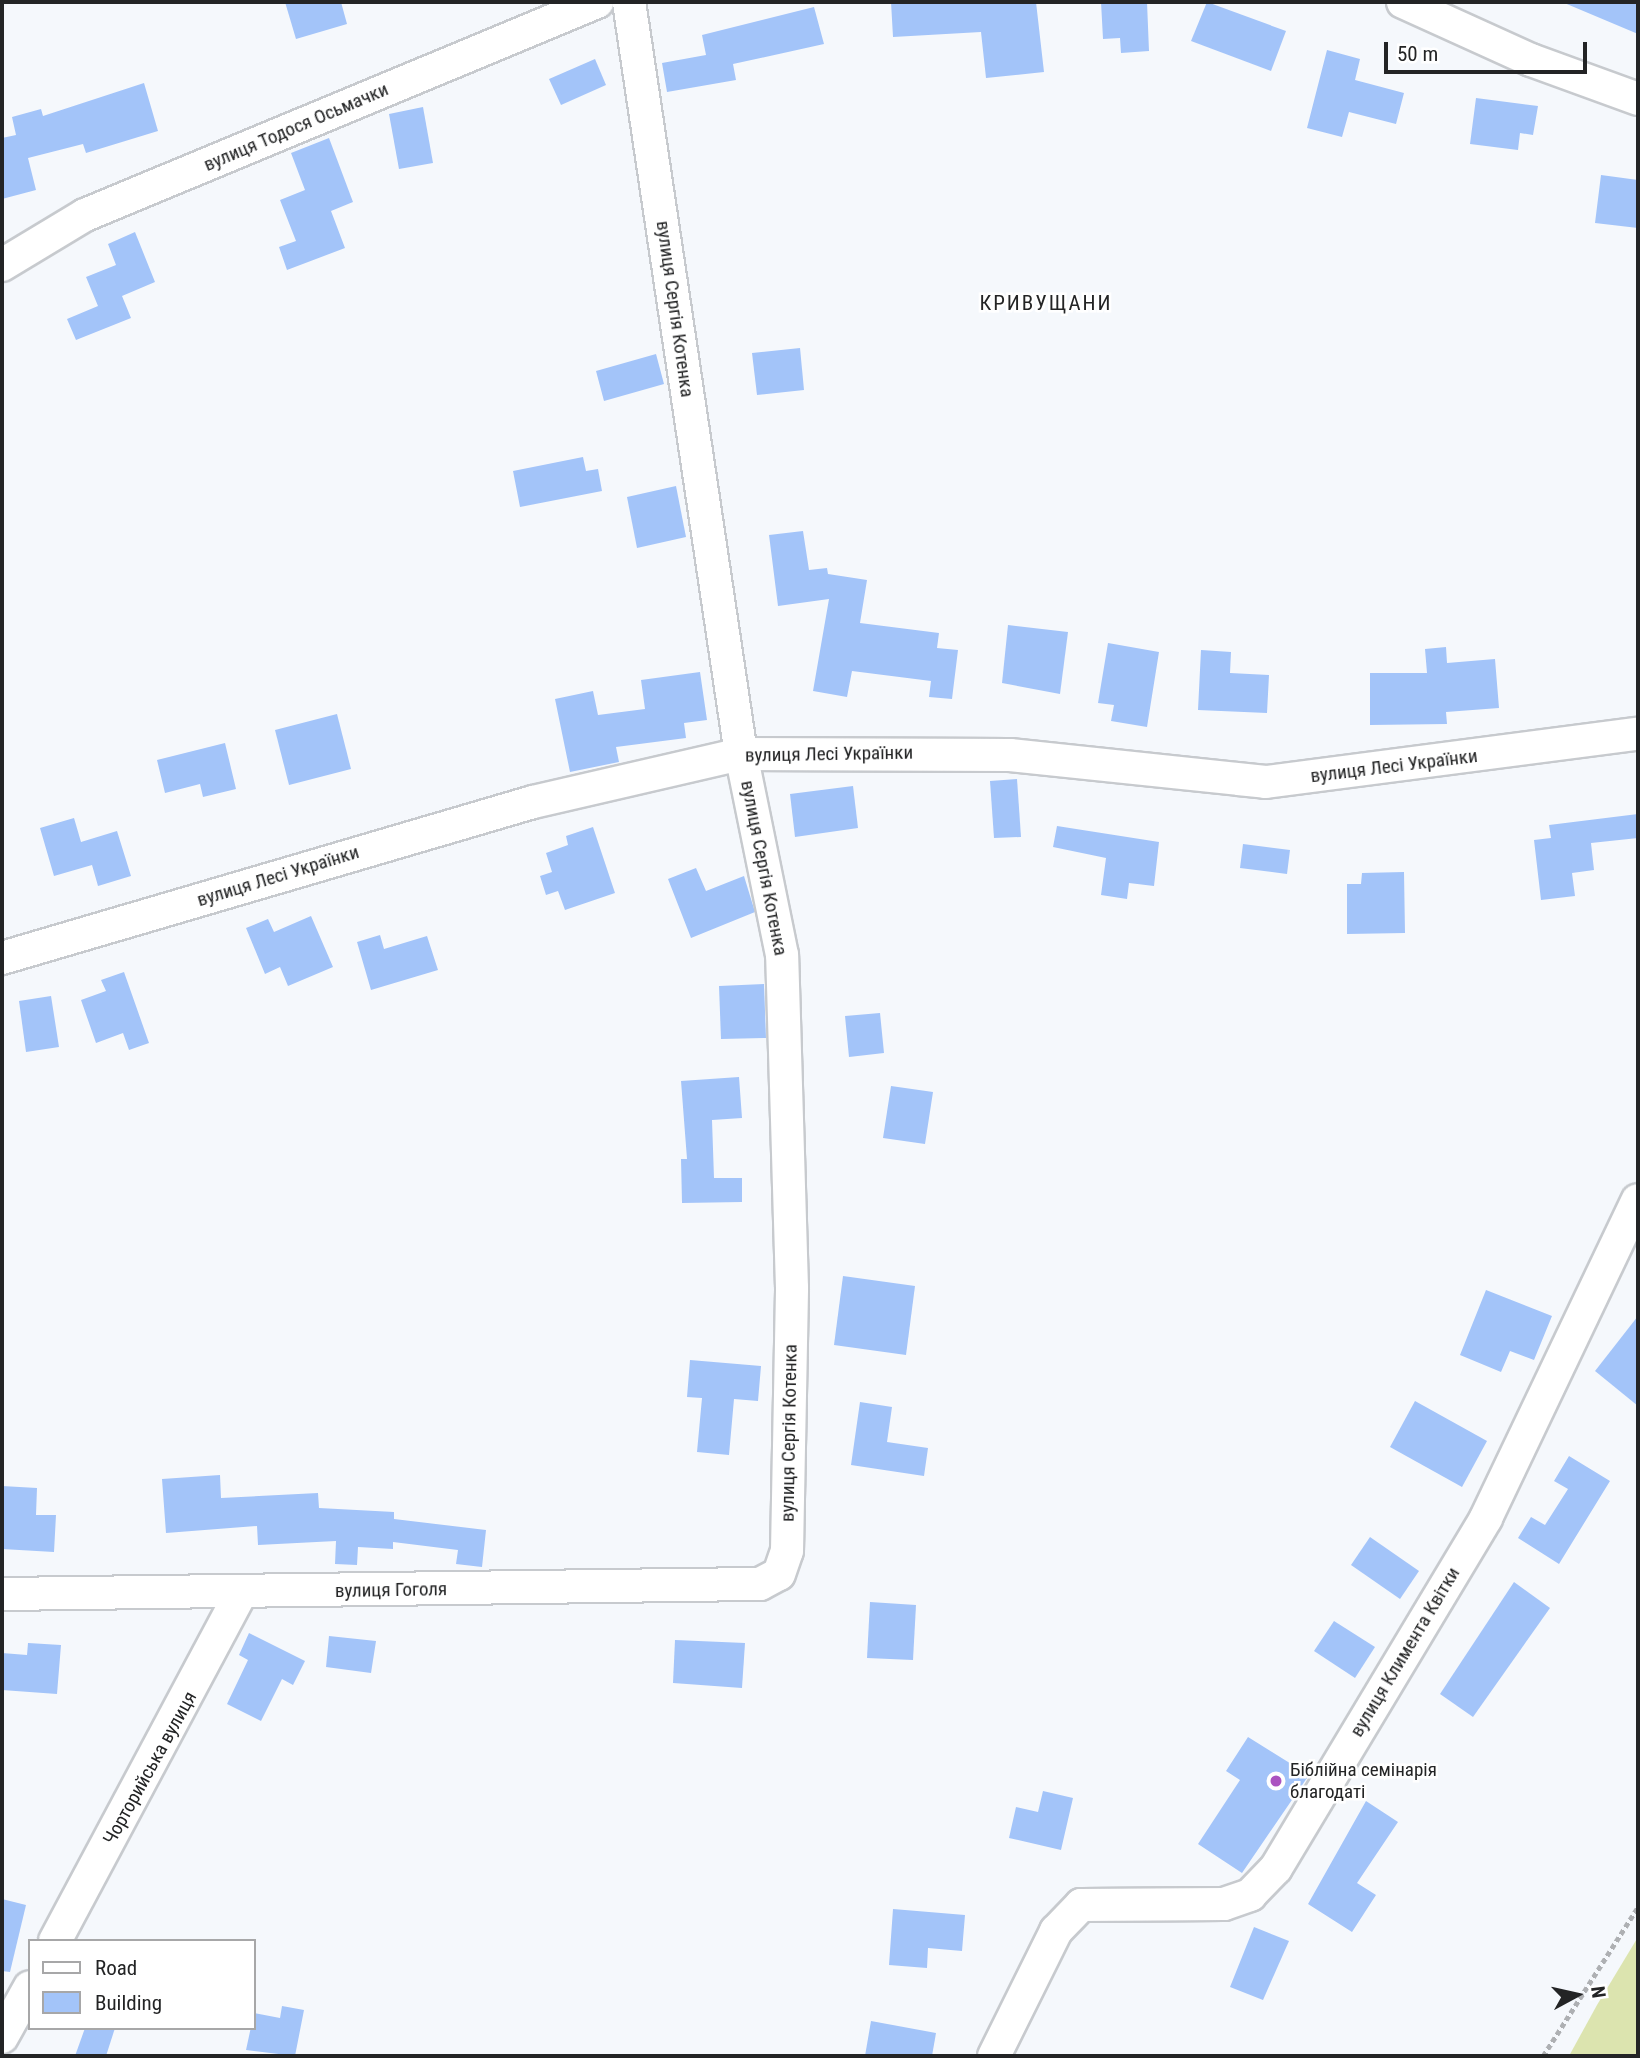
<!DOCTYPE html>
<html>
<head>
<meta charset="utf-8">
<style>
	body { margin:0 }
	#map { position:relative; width:1640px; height:2058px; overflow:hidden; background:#f5f8fc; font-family:"Roboto Condensed",sans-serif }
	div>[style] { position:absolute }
	.green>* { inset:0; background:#dce4af }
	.building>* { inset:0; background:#a3c4f9 }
	.path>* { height:4.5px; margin-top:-2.25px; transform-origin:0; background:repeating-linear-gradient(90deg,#aeb0b3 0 5px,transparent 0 8.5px) }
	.roads { filter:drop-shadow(2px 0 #c7cace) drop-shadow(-2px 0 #c7cace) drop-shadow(0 2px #c7cace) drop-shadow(0 -2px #c7cace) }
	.street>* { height:32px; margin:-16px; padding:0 16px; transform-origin:16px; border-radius:16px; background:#fff }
	.dots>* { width:19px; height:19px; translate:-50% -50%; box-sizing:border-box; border:4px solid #fff; border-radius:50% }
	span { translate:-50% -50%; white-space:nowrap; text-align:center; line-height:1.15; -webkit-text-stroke:5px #fff; paint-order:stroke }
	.street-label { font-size:19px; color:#232425 }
	.poi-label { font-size:19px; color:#232425 }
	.left { translate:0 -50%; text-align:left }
	.neighbourhood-label { font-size:21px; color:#232425; letter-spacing:2px }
	.frame { position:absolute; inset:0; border:4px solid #232425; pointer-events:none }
	.legend { position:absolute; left:28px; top:1939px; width:228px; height:91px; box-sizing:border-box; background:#fff; border:2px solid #a7a7a8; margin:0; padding:9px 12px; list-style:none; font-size:21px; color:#232425 }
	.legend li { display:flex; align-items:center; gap:14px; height:35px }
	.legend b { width:35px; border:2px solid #a7a7a8 }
	.north { position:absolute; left:1542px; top:1960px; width:70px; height:70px; -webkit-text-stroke:5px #fff; paint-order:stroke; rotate:82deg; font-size:19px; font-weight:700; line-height:28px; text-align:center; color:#232425 }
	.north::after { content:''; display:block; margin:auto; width:24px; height:32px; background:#232425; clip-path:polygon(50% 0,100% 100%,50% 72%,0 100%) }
	.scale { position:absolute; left:1384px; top:42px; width:203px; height:32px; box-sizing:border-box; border:4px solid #232425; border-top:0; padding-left:9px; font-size:21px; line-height:24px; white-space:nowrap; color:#232425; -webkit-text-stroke:5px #fff; paint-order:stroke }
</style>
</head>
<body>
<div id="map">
	<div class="green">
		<div style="clip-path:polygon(1638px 1937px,1638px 2056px,1569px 2056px,1597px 2005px)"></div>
	</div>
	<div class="building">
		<div style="clip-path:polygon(285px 2px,341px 2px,347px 24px,296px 39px)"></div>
		<div style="clip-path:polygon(891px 2px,1036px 2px,1044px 72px,986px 78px,981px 32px,893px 37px)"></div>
		<div style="clip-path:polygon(1101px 2px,1147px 2px,1149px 51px,1121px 53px,1120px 38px,1103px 39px)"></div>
		<div style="clip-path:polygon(1207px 2px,1286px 31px,1271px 71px,1191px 41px)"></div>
		<div style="clip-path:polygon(1562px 2px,1638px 2px,1638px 34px)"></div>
		<div style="clip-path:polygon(814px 7px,824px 44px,733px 64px,736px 80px,667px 92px,662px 63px,706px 55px,702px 35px)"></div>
		<div style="clip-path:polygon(1327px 50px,1360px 59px,1355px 80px,1404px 93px,1396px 124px,1349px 112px,1342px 137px,1307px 128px)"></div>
		<div style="clip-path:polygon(595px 59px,606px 85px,561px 105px,549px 79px)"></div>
		<div style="clip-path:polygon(144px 83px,158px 131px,86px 153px,83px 144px,28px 158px,36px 190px,2px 199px,2px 138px,16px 135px,12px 117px,41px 109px,43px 116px)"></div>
		<div style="clip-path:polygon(1476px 98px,1538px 106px,1533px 135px,1520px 133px,1518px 150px,1470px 144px)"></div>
		<div style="clip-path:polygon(423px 107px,433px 163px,399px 169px,389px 114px)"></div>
		<div style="clip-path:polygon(329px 138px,353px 202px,331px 211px,345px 248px,287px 270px,279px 247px,296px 241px,280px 200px,305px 190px,291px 153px)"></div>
		<div style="clip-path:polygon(1601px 175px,1638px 180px,1638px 228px,1595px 223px)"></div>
		<div style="clip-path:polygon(135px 232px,155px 282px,122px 296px,131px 318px,76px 340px,67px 319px,98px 306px,86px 277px,116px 265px,108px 244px)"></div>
		<div style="clip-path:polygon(800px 348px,804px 390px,757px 395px,752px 353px)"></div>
		<div style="clip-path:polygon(656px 354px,664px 384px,604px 401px,596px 371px)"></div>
		<div style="clip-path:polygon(583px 457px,586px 471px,598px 469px,602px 491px,520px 507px,513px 471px)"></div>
		<div style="clip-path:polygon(676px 486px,686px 537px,637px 548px,627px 497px)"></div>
		<div style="clip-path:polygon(803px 531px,809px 570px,827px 568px,828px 574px,867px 580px,860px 623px,939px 633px,937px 648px,958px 650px,952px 699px,929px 697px,931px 681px,852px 671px,847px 697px,813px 691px,829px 599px,778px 606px,769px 535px)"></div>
		<div style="clip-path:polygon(1008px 625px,1068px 632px,1060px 694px,1002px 683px)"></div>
		<div style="clip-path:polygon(1108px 643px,1159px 652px,1147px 727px,1111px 721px,1114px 705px,1098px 703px)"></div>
		<div style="clip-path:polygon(1446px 647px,1447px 663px,1495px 659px,1499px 708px,1446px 712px,1447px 724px,1370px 725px,1370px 673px,1427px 673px,1425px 649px)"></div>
		<div style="clip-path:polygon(1201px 650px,1231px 652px,1230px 673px,1269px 675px,1267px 713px,1198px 710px)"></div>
		<div style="clip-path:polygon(700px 672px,707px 720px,684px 723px,686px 738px,616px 747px,619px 762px,570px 772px,555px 699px,593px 691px,598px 715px,645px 709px,641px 680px)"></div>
		<div style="clip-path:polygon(337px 714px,351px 769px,289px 785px,275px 730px)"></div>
		<div style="clip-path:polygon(225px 743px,236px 789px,203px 797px,200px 784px,165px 793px,157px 760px)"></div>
		<div style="clip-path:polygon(1017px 779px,1021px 837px,994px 838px,990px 781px)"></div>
		<div style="clip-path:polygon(853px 786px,858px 828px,795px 837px,790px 794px)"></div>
		<div style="clip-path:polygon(1638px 814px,1638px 838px,1591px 843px,1594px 870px,1572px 873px,1575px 896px,1541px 900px,1534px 840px,1551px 838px,1549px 825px)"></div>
		<div style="clip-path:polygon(74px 818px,81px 842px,117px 831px,131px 876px,98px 886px,92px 865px,54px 876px,40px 828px)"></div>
		<div style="clip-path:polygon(1057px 826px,1159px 842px,1154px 886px,1129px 883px,1127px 899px,1101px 895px,1106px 858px,1053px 847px)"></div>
		<div style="clip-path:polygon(593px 827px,615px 893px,565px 910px,558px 891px,546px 895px,540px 876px,552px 872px,546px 853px,568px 845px,566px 836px)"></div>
		<div style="clip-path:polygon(1243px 844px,1290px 850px,1287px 874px,1240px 868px)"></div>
		<div style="clip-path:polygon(696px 868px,706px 891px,744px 876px,755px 912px,691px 938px,668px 879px)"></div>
		<div style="clip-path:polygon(1404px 872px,1405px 933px,1347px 934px,1347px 884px,1361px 884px,1362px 873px)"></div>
		<div style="clip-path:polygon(311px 916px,333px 967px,288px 986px,280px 967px,265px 974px,246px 928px,268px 919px,274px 932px)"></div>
		<div style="clip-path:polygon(380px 935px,384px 949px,427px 936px,438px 970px,371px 990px,357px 942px)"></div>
		<div style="clip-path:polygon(124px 972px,149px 1043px,129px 1050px,123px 1033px,96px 1043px,81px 1000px,106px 991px,101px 980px)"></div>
		<div style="clip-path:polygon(764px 984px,766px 1038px,721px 1039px,719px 986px)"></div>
		<div style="clip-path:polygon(51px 996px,59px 1047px,26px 1052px,19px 1001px)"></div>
		<div style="clip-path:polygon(880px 1013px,884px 1053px,849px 1057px,845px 1016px)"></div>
		<div style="clip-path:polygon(739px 1077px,742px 1118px,712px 1120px,714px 1178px,742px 1178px,742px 1202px,682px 1203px,681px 1159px,687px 1159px,681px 1081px)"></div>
		<div style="clip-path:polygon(891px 1086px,933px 1092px,925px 1144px,883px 1138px)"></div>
		<div style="clip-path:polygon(843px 1276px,915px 1286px,906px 1355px,834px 1345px)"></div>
		<div style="clip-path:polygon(1486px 1290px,1552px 1316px,1534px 1360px,1510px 1351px,1501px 1372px,1460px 1355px)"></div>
		<div style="clip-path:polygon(1638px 1316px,1638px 1406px,1595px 1371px)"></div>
		<div style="clip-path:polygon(690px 1360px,761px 1366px,758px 1401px,734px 1399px,729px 1455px,697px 1452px,702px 1398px,687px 1397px)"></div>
		<div style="clip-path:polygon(1415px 1401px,1487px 1441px,1462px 1487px,1390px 1447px)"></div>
		<div style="clip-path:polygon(860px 1402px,892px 1407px,887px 1442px,928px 1448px,924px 1476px,851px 1465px)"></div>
		<div style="clip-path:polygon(1569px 1456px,1610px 1481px,1559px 1564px,1518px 1538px,1531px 1517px,1545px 1525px,1568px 1489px,1554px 1481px)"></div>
		<div style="clip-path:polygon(220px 1475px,221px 1498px,318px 1493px,319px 1508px,394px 1512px,394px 1519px,486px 1530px,482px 1567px,456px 1564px,458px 1550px,393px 1542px,393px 1549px,358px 1547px,357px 1565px,335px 1564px,336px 1541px,258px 1545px,257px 1526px,166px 1533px,162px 1479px)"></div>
		<div style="clip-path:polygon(2px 1486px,37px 1488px,36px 1515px,56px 1515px,54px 1552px,2px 1549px)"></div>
		<div style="clip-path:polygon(1370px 1537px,1419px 1571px,1400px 1599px,1351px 1565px)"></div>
		<div style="clip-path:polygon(1514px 1582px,1550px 1608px,1473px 1717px,1440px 1694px)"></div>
		<div style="clip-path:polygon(870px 1602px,916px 1605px,913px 1660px,867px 1658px)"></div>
		<div style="clip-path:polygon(1334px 1621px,1375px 1647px,1355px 1678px,1314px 1651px)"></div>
		<div style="clip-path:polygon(249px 1633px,305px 1661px,293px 1685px,282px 1679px,261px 1721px,227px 1704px,248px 1660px,239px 1655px)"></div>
		<div style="clip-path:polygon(329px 1636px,376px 1641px,371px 1673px,326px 1667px)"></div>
		<div style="clip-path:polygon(675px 1640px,745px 1643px,742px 1688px,673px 1683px)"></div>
		<div style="clip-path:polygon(28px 1643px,61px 1645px,57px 1694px,2px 1690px,2px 1653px,27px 1655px)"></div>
		<div style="clip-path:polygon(1248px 1737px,1309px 1775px,1242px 1873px,1198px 1844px,1240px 1780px,1226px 1771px)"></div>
		<div style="clip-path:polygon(1043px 1791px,1073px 1798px,1061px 1850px,1009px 1838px,1016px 1807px,1038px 1812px)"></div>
		<div style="clip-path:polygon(1366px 1801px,1398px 1822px,1357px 1883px,1376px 1895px,1352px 1932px,1308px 1904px)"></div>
		<div style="clip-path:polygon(2px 1899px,26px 1905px,10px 1972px,2px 1971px)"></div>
		<div style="clip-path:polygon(893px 1909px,965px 1915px,962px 1951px,928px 1948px,927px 1968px,889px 1965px)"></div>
		<div style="clip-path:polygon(1254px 1927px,1289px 1941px,1263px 2000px,1230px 1987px)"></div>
		<div style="clip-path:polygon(282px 2006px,304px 2010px,295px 2056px,246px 2050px,254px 2013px,280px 2018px)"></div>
		<div style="clip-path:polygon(871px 2021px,936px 2033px,932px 2056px,865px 2056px)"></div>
		<div style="clip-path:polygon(85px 2028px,115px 2028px,106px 2056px,75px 2056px)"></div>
	</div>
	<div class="path">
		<div style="left:1543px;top:2056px;width:177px;rotate:-57.5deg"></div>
	</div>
	<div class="roads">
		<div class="street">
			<div style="left:1403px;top:2px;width:141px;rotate:24.4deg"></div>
			<div style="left:1531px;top:60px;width:114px;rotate:20deg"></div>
			<div style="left:2px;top:265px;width:97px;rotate:-31.1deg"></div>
			<div style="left:85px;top:215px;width:555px;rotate:-22.59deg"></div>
			<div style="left:2px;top:958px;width:553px;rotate:-16.37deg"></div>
			<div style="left:533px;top:802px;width:213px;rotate:-13deg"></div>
			<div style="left:741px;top:754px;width:269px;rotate:0.2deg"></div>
			<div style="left:1010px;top:755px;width:257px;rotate:6deg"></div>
			<div style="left:1266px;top:782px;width:375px;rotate:-7.4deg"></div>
			<div style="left:2px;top:1594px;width:758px;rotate:-0.76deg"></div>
			<div style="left:760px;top:1584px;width:21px;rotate:-28deg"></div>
			<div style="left:779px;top:1574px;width:24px;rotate:-71deg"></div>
			<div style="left:787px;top:1551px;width:263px;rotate:-88.9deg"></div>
			<div style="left:792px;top:1288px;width:333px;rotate:-91.7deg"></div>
			<div style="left:782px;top:955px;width:205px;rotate:-101.5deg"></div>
			<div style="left:741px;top:754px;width:760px;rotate:-98.47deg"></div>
			<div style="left:55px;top:1941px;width:395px;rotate:-61.9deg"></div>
			<div style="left:2px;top:2037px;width:57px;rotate:-60.8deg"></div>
			<div style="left:994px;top:2056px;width:140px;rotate:-63.6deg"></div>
			<div style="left:1056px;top:1931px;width:36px;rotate:-46deg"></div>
			<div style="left:1081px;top:1905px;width:143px;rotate:-0.4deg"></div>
			<div style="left:1224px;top:1904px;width:28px;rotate:-19deg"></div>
			<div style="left:1250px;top:1895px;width:37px;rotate:-46deg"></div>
			<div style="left:1276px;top:1868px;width:408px;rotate:-59deg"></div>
			<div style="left:1486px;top:1518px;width:352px;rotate:-64.5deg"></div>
		</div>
	</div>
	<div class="dots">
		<div style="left:1276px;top:1781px;background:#ab53c0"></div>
	</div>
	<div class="street-label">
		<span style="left:296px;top:127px;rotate:-23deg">вулиця Тодося Осьмачки</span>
		<span style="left:675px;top:309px;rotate:82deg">вулиця Сергія Котенка</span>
		<span style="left:829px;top:754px;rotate:-1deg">вулиця Лесі Українки</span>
		<span style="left:1394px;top:766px;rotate:-7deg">вулиця Лесі Українки</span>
		<span style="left:764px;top:868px;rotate:79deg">вулиця Сергія Котенка</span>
		<span style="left:278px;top:876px;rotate:-17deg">вулиця Лесі Українки</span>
		<span style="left:789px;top:1433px;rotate:-89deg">вулиця Сергія Котенка</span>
		<span style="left:391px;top:1590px;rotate:-1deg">вулиця Гоголя</span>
		<span style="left:1405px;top:1652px;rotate:-59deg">вулиця Климента Квітки</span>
		<span style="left:150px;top:1768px;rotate:-61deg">Чорторийська вулиця</span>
	</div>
	<div class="poi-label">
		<span class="left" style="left:1290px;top:1781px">Біблійна семінарія<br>благодаті</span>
	</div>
	<div class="neighbourhood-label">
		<span style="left:1046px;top:303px">КРИВУЩАНИ</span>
	</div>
	<div class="frame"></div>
	<ul class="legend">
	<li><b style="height:9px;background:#fff"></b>Road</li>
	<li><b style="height:19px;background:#a3c4f9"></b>Building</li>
	</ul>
	<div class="north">N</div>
	<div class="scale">50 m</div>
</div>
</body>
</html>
